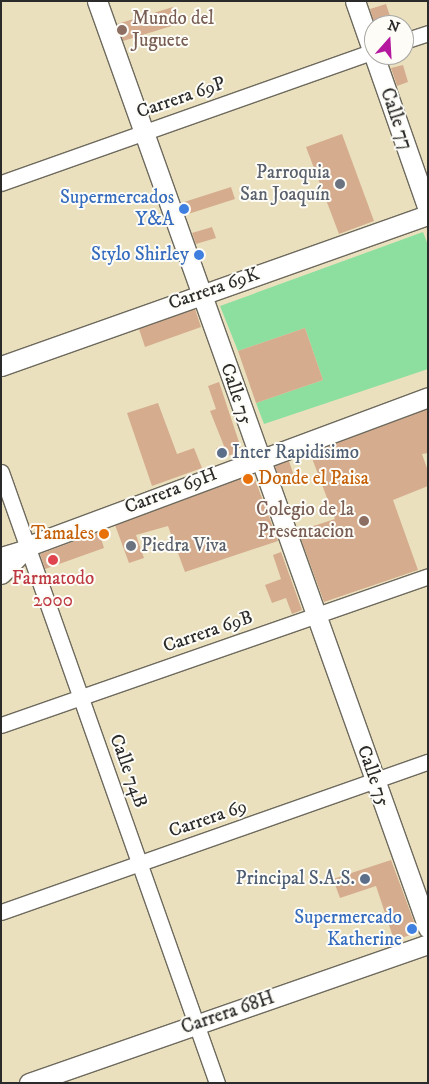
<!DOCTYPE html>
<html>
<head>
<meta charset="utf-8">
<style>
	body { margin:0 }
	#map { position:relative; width:429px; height:1084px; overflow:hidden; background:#eae0be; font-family:"IM FELL DW Pica",serif }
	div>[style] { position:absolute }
	.green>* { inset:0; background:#8ddf9f }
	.building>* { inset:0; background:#d5ac8d }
	.roads { filter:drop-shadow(1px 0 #6e6a5e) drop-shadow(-1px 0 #6e6a5e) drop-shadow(0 1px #6e6a5e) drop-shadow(0 -1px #6e6a5e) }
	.minor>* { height:15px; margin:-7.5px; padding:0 7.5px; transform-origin:7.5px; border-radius:7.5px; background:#fff }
	.tertiary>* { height:19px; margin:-9.5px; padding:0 9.5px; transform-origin:9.5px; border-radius:9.5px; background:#fff }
	.dots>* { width:14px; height:14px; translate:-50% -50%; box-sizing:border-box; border:2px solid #fdfcf7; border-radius:50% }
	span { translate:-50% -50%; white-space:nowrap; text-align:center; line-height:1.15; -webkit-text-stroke:4px #fdfcf7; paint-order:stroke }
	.education-label { font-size:19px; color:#785e54 }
	.left { translate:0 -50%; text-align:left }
	.right { translate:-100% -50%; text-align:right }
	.street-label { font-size:19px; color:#2b2b2b }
	.worship-label { font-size:19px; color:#5b616d }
	.shop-label { font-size:19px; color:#366cbe }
	.service-label { font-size:19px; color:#4e5e75 }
	.food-label { font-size:19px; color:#c56008 }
	.health-label { font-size:19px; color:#be3a42 }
	.frame { position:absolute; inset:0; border:2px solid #2b2b2b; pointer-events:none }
	.north { position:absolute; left:364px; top:15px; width:50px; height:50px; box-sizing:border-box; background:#fdfcf7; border:1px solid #a9a8a5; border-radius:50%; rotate:19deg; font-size:14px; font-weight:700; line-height:20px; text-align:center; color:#2b2b2b }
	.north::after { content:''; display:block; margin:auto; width:18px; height:22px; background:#b5179e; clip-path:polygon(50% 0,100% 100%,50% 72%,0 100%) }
</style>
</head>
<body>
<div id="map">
	<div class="green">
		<div style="clip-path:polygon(423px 232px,428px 245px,428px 369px,264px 424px,256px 403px,323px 380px,305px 328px,238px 351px,220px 306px)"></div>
	</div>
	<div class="building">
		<div style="clip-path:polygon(386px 4px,393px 25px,375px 25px,370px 9px)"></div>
		<div style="clip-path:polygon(173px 7px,178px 24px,123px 41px,117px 24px)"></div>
		<div style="clip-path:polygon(403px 65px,408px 82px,397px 86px,391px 68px)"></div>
		<div style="clip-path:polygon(342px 134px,374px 221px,339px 234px,306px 147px)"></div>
		<div style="clip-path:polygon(231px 187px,235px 199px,185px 215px,181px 203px)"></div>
		<div style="clip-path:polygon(212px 227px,216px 238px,196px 244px,192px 233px)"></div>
		<div style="clip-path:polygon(195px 309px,201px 327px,145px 347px,139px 329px)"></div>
		<div style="clip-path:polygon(305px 328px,323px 380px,256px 403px,238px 351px)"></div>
		<div style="clip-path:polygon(219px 382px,242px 451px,219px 459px,216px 448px,224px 446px,210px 411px,216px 409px,208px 386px)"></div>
		<div style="clip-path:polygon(158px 403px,177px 454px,194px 448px,202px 468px,152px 486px,127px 413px)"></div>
		<div style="clip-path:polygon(428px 409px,428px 453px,422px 454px,428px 471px,428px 486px,393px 500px,418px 570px,324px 602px,298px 531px,335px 519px,310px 453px)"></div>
		<div style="clip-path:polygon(289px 461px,294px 476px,280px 481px,275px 466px)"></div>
		<div style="clip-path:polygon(253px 474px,278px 541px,185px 572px,168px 526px,136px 535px,144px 558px,129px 563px,115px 525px)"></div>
		<div style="clip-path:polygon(99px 532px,104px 548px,45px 569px,40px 554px)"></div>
		<div style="clip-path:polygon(281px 552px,302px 610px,292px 614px,286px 598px,272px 603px,265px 585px,281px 579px,273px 555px)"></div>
		<div style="clip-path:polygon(391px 860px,416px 927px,414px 934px,394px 940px,376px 886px,340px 898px,333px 879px)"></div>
	</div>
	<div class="roads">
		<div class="minor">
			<div style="left:404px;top:41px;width:25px;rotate:-18deg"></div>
			<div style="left:1px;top:183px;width:396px;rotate:-19.5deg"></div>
			<div style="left:1px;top:472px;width:648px;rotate:70.53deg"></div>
			<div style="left:1px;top:555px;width:27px;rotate:-17deg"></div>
			<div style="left:1px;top:725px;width:452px;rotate:-19.2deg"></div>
			<div style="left:1px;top:912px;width:453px;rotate:-19.4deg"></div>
		</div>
		<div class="tertiary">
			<div style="left:97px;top:1px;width:984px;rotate:70.35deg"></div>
			<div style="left:355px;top:1px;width:220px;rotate:70.7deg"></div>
			<div style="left:1px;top:366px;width:453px;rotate:-19.5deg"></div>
			<div style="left:1px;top:574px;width:39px;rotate:-46deg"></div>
			<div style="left:28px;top:546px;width:427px;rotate:-20.4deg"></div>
			<div style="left:29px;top:1083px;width:423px;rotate:-19.2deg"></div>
		</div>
	</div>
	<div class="dots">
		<div style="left:122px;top:30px;background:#8d6e63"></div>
		<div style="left:340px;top:184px;background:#6b7280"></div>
		<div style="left:184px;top:209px;background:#3f7fe0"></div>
		<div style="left:199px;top:255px;background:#3f7fe0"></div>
		<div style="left:222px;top:453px;background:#5c6f8a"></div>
		<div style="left:248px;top:479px;background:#e8710a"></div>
		<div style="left:364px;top:521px;background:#8d6e63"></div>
		<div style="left:104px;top:534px;background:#e8710a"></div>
		<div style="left:131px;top:546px;background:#6b7280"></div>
		<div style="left:53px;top:560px;background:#e0444e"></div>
		<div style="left:365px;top:879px;background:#5c6f8a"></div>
		<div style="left:412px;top:929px;background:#3f7fe0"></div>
	</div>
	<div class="education-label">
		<span class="left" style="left:132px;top:30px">Mundo del<br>Juguete</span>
		<span class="right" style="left:354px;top:521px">Colegio de la<br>Presentacion</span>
	</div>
	<div class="street-label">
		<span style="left:181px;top:98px;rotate:-19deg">Carrera 69P</span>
		<span style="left:396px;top:119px;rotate:71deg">Calle 77</span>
		<span style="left:214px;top:289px;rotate:-19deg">Carrera 69K</span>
		<span style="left:236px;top:394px;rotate:71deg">Calle 75</span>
		<span style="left:171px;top:491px;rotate:-21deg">Carrera 69H</span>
		<span style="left:208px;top:632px;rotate:-19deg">Carrera 69B</span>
		<span style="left:128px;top:771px;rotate:70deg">Calle 74B</span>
		<span style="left:373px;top:776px;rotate:70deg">Calle 75</span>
		<span style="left:208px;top:819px;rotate:-19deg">Carrera 69</span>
		<span style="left:228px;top:1013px;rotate:-19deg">Carrera 68H</span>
	</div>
	<div class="worship-label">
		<span class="right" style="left:330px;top:184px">Parroquia<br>San Joaquín</span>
		<span class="left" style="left:141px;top:546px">Piedra Viva</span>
	</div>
	<div class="shop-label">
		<span class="right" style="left:174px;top:209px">Supermercados<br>Y&amp;A</span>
		<span class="right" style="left:189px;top:255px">Stylo Shirley</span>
		<span class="right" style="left:402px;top:929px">Supermercado<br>Katherine</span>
	</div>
	<div class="service-label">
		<span class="left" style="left:232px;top:453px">Inter Rapidisimo</span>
		<span class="right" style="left:355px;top:879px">Principal S.A.S.</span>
	</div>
	<div class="food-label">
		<span class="left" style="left:258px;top:479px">Donde el Paisa</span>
		<span class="right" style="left:94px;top:534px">Tamales</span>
	</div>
	<div class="health-label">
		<span style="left:53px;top:590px">Farmatodo<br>2000</span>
	</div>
	<div class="frame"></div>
	<div class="north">N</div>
</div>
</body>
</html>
